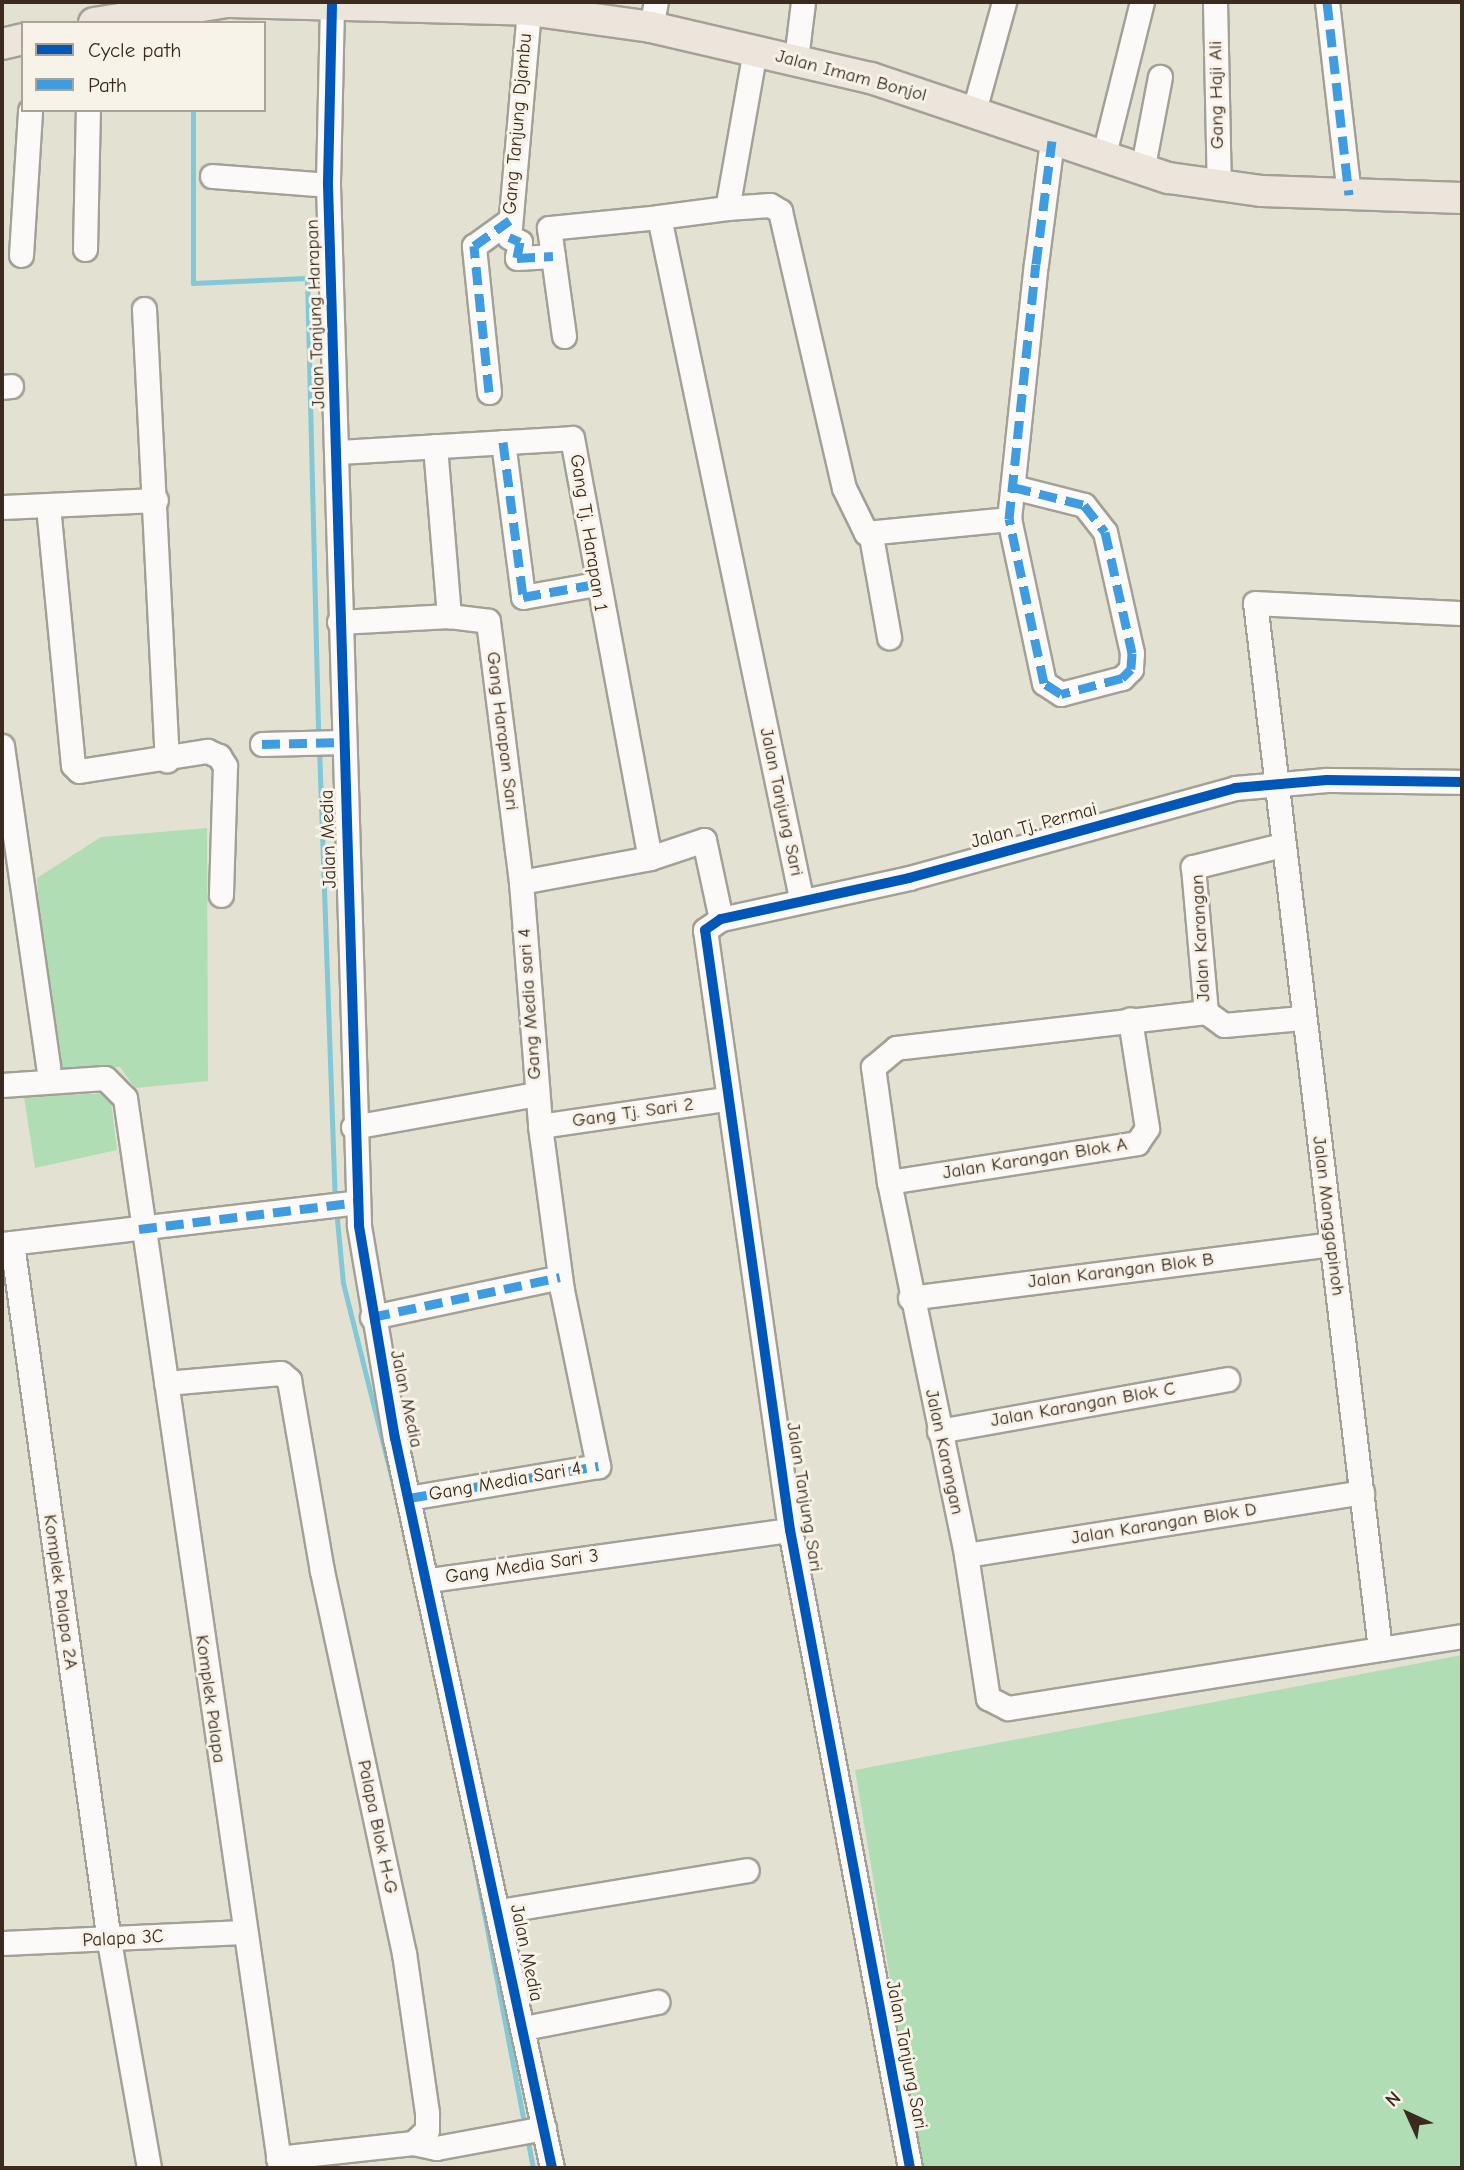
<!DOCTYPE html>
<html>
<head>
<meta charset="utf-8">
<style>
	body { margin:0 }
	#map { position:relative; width:1464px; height:2170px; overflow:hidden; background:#e3e1d2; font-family:"Comic Neue",sans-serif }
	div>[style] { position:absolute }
	.green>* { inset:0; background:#b1ddb4 }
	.stream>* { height:5px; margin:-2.5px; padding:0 2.5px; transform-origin:2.5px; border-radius:2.5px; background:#82c8d6 }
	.roads { filter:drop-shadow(2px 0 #a3a096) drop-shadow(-2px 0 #a3a096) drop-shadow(0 2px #a3a096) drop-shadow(0 -2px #a3a096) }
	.minor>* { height:23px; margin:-11.5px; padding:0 11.5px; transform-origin:11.5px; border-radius:11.5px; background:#fbfaf8 }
	.major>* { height:30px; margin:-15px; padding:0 15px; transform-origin:15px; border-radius:15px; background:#ece5dc }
	.quiet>* { height:9px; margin-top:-4.5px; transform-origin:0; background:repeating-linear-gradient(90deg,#3f9ce0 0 18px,transparent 0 27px) }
	.cycleway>* { height:10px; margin:-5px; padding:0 5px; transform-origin:5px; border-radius:5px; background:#0057b8 }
	span { translate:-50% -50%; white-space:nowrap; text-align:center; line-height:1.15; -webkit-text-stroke:6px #f7f3e8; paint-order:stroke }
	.street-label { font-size:19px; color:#3b2a1e }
	.frame { position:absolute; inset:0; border:4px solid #3b2a1e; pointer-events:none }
	.legend { position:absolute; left:21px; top:21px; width:245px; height:91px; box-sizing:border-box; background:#f7f3e8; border:2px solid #aca397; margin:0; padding:9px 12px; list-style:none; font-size:21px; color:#3b2a1e }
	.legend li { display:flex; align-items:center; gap:14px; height:35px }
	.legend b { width:35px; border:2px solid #aca397 }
	.north { position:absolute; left:1373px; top:2079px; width:70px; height:70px; -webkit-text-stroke:5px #f7f3e8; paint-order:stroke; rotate:315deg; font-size:19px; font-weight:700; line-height:28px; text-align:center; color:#3b2a1e }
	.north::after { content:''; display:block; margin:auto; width:24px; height:32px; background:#3b2a1e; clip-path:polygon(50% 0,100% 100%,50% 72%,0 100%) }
</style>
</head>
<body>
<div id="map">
	<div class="green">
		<div style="clip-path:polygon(207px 828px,208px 1081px,135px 1088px,120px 1067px,50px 1068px,37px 878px,101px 837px)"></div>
		<div style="clip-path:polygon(110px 1093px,117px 1150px,35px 1168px,24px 1097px)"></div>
		<div style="clip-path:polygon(1462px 1655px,1462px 2168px,922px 2168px,855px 1770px)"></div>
	</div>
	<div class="stream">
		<div style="left:193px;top:110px;width:173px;rotate:90deg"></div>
		<div style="left:193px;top:283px;width:114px;rotate:-2.5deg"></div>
		<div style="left:307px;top:278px;width:459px;rotate:88.6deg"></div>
		<div style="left:319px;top:747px;width:452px;rotate:88deg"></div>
		<div style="left:336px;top:1209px;width:74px;rotate:84.6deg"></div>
		<div style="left:343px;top:1283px;width:227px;rotate:76deg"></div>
		<div style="left:473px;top:1855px;width:277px;rotate:79.2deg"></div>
		<div style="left:527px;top:2137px;width:32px;rotate:79deg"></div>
	</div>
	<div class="roads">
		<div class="minor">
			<div style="left:1215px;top:2px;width:186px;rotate:88.8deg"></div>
			<div style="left:1327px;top:2px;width:194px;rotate:83.5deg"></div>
			<div style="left:332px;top:5px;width:180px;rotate:91.3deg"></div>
			<div style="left:328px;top:185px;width:1041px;rotate:88.29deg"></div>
			<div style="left:359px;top:1226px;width:215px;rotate:80.4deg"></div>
			<div style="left:395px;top:1438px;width:747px;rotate:77.86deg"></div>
			<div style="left:529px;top:10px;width:228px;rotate:95deg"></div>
			<div style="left:509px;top:237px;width:12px;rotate:24deg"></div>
			<div style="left:520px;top:242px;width:16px;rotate:101deg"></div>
			<div style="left:517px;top:258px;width:36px;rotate:-3deg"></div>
			<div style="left:651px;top:27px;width:25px;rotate:-79deg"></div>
			<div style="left:755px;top:50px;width:160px;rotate:100deg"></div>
			<div style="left:727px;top:208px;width:69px;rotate:172.5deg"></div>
			<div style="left:659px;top:217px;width:696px;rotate:78.22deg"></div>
			<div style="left:796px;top:59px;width:57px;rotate:-83deg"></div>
			<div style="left:973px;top:114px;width:116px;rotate:-74.5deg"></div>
			<div style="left:1103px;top:158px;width:161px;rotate:-76deg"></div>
			<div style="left:1142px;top:171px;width:96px;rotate:-79.2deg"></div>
			<div style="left:212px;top:176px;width:116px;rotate:4.4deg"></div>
			<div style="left:727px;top:208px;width:43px;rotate:-4deg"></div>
			<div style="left:770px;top:205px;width:12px;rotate:31deg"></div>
			<div style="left:780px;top:211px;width:284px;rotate:77deg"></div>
			<div style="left:844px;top:488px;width:50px;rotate:63.9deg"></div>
			<div style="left:866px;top:533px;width:144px;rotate:-5.6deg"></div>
			<div style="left:85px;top:249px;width:139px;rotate:-88.8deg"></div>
			<div style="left:21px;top:255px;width:145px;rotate:-86.4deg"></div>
			<div style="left:144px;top:309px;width:452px;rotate:87.1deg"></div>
			<div style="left:564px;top:336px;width:109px;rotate:-97.9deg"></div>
			<div style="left:549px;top:228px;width:111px;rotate:-5.7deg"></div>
			<div style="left:2px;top:387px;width:9px;rotate:-6deg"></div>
			<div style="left:489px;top:392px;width:147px;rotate:-95.9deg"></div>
			<div style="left:474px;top:246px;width:44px;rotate:-35.8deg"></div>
			<div style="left:503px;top:442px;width:156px;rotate:82.6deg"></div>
			<div style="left:523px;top:597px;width:74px;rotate:-10.1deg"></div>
			<div style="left:435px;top:446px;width:171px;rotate:85.3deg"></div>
			<div style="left:338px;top:452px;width:234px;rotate:-3.4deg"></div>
			<div style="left:572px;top:438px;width:427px;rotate:79.5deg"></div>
			<div style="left:1013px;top:487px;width:73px;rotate:14.2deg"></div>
			<div style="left:1084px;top:505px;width:34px;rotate:52deg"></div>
			<div style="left:1105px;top:532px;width:124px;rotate:77.4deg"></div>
			<div style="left:1132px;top:653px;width:16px;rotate:94deg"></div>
			<div style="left:1131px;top:669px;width:13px;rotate:135deg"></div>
			<div style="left:1122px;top:678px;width:63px;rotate:165.3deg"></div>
			<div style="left:1061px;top:694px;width:20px;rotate:-147deg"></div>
			<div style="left:1044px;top:683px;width:168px;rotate:-102deg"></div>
			<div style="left:1009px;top:519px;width:256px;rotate:-84deg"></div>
			<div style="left:1036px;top:264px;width:124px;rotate:-82.6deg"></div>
			<div style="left:48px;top:506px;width:260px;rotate:84.5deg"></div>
			<div style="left:73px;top:765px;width:8px;rotate:45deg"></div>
			<div style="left:79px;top:771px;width:130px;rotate:-8.9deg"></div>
			<div style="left:207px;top:751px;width:13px;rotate:23deg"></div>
			<div style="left:219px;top:756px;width:12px;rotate:59deg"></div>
			<div style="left:225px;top:766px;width:129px;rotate:91.8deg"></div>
			<div style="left:2px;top:507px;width:154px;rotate:-2.6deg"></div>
			<div style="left:871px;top:536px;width:103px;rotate:79.9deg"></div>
			<div style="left:339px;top:622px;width:110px;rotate:-3.1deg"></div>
			<div style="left:449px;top:616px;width:39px;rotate:7deg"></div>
			<div style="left:488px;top:621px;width:263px;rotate:82.8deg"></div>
			<div style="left:521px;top:882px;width:245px;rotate:85.5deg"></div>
			<div style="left:540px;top:1126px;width:165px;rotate:82.4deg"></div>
			<div style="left:562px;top:1290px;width:180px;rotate:78.4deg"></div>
			<div style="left:598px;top:1466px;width:192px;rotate:170.4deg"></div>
			<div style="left:262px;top:744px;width:82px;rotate:-1.4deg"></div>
			<div style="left:2px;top:746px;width:324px;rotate:81.8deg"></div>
			<div style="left:1282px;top:845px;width:92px;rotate:166.1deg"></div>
			<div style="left:1193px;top:867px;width:146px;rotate:84.9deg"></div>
			<div style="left:1206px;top:1012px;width:312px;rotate:173.4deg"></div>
			<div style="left:896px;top:1048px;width:30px;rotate:140deg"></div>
			<div style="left:873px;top:1067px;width:116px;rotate:82.1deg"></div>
			<div style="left:889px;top:1182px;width:381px;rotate:78.3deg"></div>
			<div style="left:966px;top:1555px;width:145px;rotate:81.3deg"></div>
			<div style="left:988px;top:1698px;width:22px;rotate:27deg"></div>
			<div style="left:1008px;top:1708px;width:460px;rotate:-9deg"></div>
			<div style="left:521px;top:882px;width:131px;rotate:-10.5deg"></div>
			<div style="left:650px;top:858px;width:57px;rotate:-18.4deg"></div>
			<div style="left:704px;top:840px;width:81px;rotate:77.9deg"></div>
			<div style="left:1206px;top:1012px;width:22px;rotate:36deg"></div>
			<div style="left:1224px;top:1025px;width:78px;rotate:-5.1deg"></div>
			<div style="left:2px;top:1085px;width:103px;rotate:-3.9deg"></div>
			<div style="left:105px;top:1078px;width:28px;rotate:45deg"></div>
			<div style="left:125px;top:1098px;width:1081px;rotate:81.76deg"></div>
			<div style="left:540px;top:1126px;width:188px;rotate:-8.3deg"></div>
			<div style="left:353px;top:1127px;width:187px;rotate:-10.2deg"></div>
			<div style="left:889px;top:1182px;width:251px;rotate:-8.9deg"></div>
			<div style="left:1137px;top:1143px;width:18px;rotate:-56deg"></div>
			<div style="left:1147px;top:1128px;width:110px;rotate:-98.9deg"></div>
			<div style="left:12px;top:1243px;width:705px;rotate:82.09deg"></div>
			<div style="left:109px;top:1941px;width:230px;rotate:80deg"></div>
			<div style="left:2px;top:1244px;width:358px;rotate:-6.7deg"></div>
			<div style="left:910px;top:1298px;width:425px;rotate:-7.3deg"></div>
			<div style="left:372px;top:1317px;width:192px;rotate:-12deg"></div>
			<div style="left:166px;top:1383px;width:115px;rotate:-5deg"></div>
			<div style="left:281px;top:1373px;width:11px;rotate:41deg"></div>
			<div style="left:289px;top:1380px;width:194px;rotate:80.2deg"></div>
			<div style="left:322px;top:1571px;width:391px;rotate:77.9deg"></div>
			<div style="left:404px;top:1953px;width:162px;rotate:81.8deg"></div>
			<div style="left:427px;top:2113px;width:17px;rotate:90deg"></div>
			<div style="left:427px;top:2130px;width:19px;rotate:137deg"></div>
			<div style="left:413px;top:2143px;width:136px;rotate:173.7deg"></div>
			<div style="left:939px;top:1431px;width:293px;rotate:-10.2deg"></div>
			<div style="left:966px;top:1555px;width:401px;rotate:-9deg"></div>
			<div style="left:429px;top:1580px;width:364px;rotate:-7.9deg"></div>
			<div style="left:1380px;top:1649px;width:1053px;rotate:-96.81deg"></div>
			<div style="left:1255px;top:603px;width:207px;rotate:2.8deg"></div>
			<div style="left:500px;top:1911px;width:250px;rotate:-9.4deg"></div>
			<div style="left:2px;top:1943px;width:241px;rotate:-2.6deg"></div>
			<div style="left:524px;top:2028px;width:136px;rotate:-11.1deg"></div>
			<div style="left:413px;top:2143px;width:24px;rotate:12deg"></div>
			<div style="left:436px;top:2148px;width:110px;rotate:-10.5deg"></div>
			<div style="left:910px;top:2168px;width:649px;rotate:-100.65deg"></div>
			<div style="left:790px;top:1530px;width:606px;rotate:-98.06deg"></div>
			<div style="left:705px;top:930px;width:19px;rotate:-35deg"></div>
			<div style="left:721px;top:919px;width:192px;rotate:-12.3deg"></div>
			<div style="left:909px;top:878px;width:338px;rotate:-15.4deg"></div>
			<div style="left:1235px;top:788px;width:92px;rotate:-5deg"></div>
			<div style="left:1327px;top:780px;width:135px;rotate:0.8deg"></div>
		</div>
		<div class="major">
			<div style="left:230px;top:2px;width:299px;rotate:1.5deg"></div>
			<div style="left:529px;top:10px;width:123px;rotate:7.9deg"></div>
			<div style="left:651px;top:27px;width:226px;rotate:13.1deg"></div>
			<div style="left:871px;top:78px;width:314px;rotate:18.6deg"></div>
			<div style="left:1169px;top:178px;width:94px;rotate:8deg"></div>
			<div style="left:1262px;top:191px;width:200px;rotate:2deg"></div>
			<div style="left:94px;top:23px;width:135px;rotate:-9deg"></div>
			<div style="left:2px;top:44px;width:22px;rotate:-13deg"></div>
		</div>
	</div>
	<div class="quiet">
		<div style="left:1327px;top:2px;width:194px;rotate:83.5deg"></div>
		<div style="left:509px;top:237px;width:12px;rotate:24deg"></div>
		<div style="left:520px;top:242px;width:16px;rotate:101deg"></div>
		<div style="left:517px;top:258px;width:36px;rotate:-3deg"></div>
		<div style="left:489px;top:392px;width:147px;rotate:-95.9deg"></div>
		<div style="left:474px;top:246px;width:44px;rotate:-35.8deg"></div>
		<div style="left:503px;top:442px;width:156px;rotate:82.6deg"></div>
		<div style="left:523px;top:597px;width:74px;rotate:-10.1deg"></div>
		<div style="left:1013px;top:487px;width:73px;rotate:14.2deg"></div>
		<div style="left:1084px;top:505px;width:34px;rotate:52deg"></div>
		<div style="left:1105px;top:532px;width:124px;rotate:77.4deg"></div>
		<div style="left:1132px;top:653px;width:16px;rotate:94deg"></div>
		<div style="left:1131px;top:669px;width:13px;rotate:135deg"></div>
		<div style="left:1122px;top:678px;width:63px;rotate:165.3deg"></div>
		<div style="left:1061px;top:694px;width:20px;rotate:-147deg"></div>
		<div style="left:1044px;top:683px;width:168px;rotate:-102deg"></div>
		<div style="left:1009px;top:519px;width:256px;rotate:-84deg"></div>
		<div style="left:1036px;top:264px;width:124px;rotate:-82.6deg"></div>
		<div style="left:262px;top:744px;width:82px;rotate:-1.4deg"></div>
		<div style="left:139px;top:1229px;width:221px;rotate:-7deg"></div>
		<div style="left:372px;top:1317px;width:192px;rotate:-12deg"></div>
		<div style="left:409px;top:1498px;width:192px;rotate:-9.6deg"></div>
	</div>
	<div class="cycleway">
		<div style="left:332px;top:5px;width:180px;rotate:91.3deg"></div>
		<div style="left:328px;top:185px;width:1041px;rotate:88.29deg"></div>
		<div style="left:359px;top:1226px;width:215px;rotate:80.4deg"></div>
		<div style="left:395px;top:1438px;width:747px;rotate:77.86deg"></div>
		<div style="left:910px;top:2168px;width:649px;rotate:-100.65deg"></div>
		<div style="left:790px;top:1530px;width:606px;rotate:-98.06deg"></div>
		<div style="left:705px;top:930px;width:19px;rotate:-35deg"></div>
		<div style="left:721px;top:919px;width:192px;rotate:-12.3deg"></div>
		<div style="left:909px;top:878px;width:338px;rotate:-15.4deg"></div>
		<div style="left:1235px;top:788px;width:92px;rotate:-5deg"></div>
		<div style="left:1327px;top:780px;width:135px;rotate:0.8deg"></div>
	</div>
	<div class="street-label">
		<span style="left:851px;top:76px;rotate:15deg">Jalan Imam Bonjol</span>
		<span style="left:1217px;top:95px;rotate:-91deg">Gang Haji Ali</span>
		<span style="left:518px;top:124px;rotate:-85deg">Gang Tanjung Djambu</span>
		<span style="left:316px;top:314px;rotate:-92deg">Jalan Tanjung Harapan</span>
		<span style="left:588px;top:533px;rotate:81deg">Gang Tj. Harapan 1</span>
		<span style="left:502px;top:731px;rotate:83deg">Gang Harapan Sari</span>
		<span style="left:781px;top:802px;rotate:78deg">Jalan Tanjung Sari</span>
		<span style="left:1034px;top:826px;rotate:-15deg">Jalan Tj. Permai</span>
		<span style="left:329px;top:839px;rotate:-92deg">Jalan Media</span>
		<span style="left:1201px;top:938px;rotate:-93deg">Jalan Karangan</span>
		<span style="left:530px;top:1004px;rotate:-94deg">Gang Media sari 4</span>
		<span style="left:633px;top:1113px;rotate:-8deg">Gang Tj. Sari 2</span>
		<span style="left:1035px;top:1159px;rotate:-9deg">Jalan Karangan Blok A</span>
		<span style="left:1328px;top:1216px;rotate:83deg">Jalan Manggapinoh</span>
		<span style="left:1121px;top:1271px;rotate:-7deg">Jalan Karangan Blok B</span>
		<span style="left:406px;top:1399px;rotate:78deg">Jalan Media</span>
		<span style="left:1083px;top:1405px;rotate:-10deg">Jalan Karangan Blok C</span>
		<span style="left:944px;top:1452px;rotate:78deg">Jalan Karangan</span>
		<span style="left:505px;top:1482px;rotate:-10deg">Gang Media Sari 4</span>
		<span style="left:804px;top:1497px;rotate:81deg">Jalan Tanjung Sari</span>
		<span style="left:1164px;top:1524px;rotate:-9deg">Jalan Karangan Blok D</span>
		<span style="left:522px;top:1567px;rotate:-8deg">Gang Media Sari 3</span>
		<span style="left:60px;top:1592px;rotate:82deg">Komplek Palapa 2A</span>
		<span style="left:210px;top:1699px;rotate:82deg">Komplek Palapa</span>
		<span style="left:377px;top:1827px;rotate:78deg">Palapa Blok H-G</span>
		<span style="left:123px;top:1939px;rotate:-3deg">Palapa 3C</span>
		<span style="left:526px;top:1953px;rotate:78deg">Jalan Media</span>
		<span style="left:906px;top:2055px;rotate:79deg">Jalan Tanjung Sari</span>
	</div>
	<div class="frame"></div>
	<ul class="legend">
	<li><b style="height:9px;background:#0057b8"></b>Cycle path</li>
	<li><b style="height:9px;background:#3f9ce0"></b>Path</li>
	</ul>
	<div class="north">N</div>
</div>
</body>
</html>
